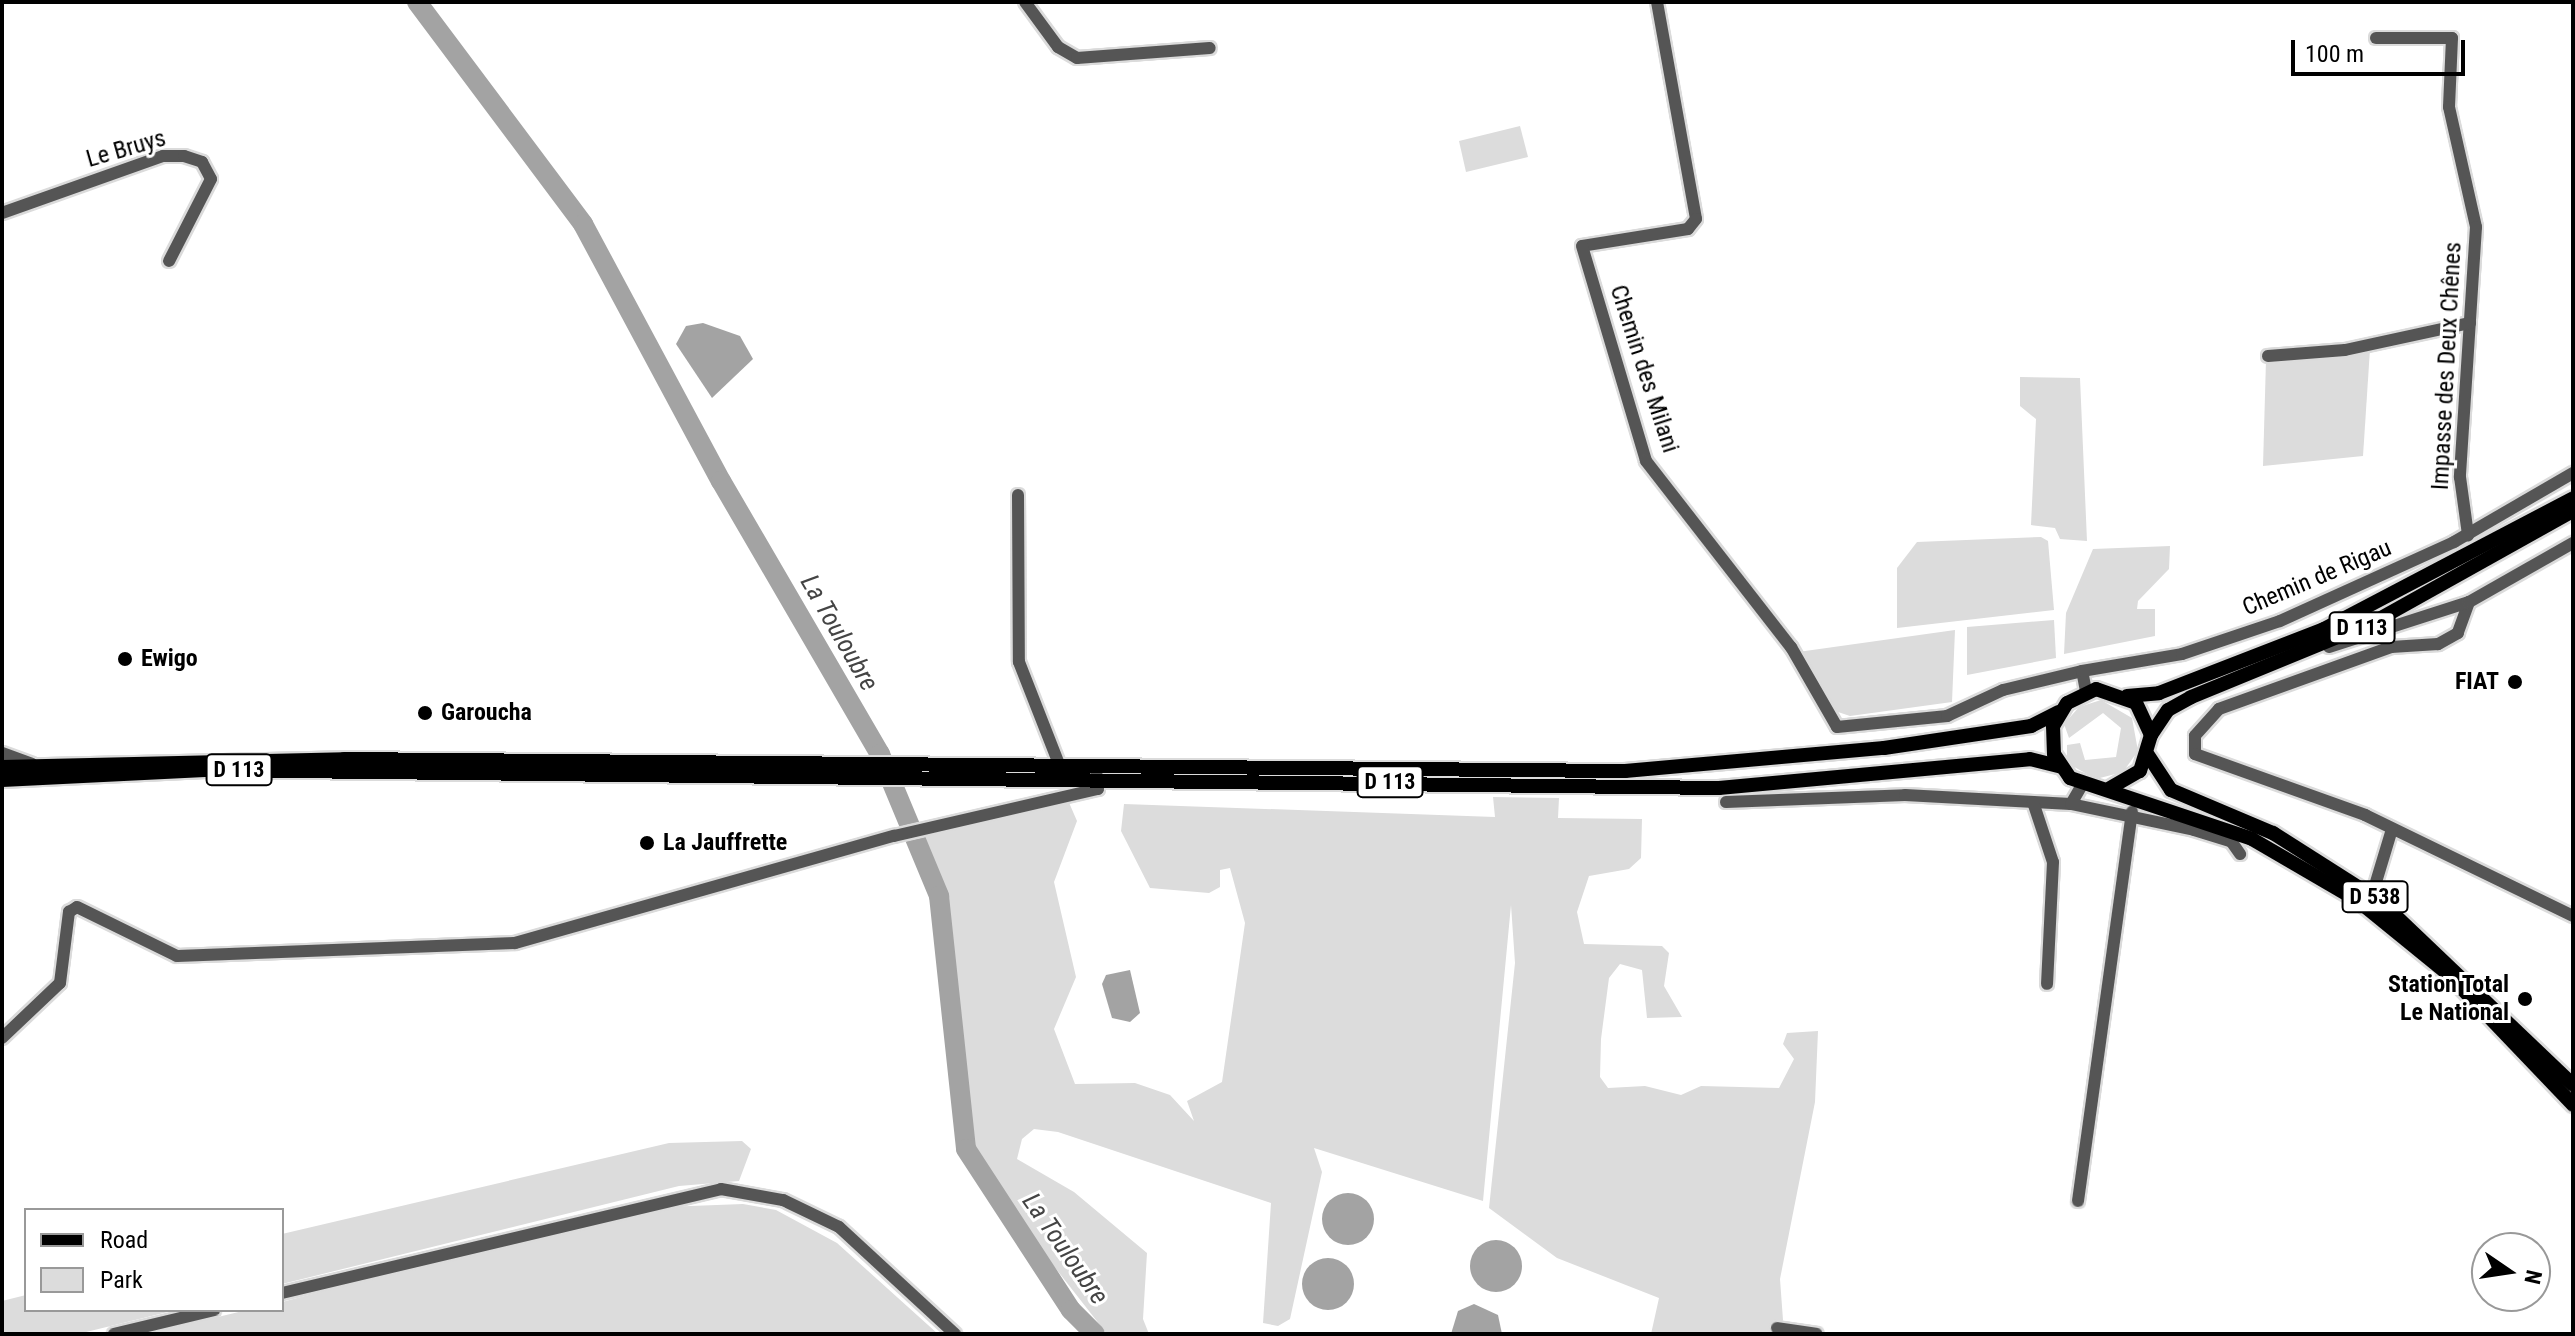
<!DOCTYPE html>
<html>
<head>
<meta charset="utf-8">
<style>
	body { margin:0 }
	#map { position:relative; width:2575px; height:1336px; overflow:hidden; background:#fff; font-family:"Roboto Condensed",sans-serif }
	div>[style] { position:absolute }
	.green>* { inset:0; background:#dcdcdc }
	.water>* { inset:0; background:#a3a3a3 }
	.round { border-radius:50% }
	.river>* { height:20px; margin:-10px; padding:0 10px; transform-origin:10px; border-radius:10px; background:#a3a3a3 }
	.roads { filter:drop-shadow(2px 0 #dbdbdb) drop-shadow(-2px 0 #dbdbdb) drop-shadow(0 2px #dbdbdb) drop-shadow(0 -2px #dbdbdb) }
	.minor>* { height:12px; margin:-6px; padding:0 6px; transform-origin:6px; border-radius:6px; background:#555 }
	.major>* { height:14px; margin:-7px; padding:0 7px; transform-origin:7px; border-radius:7px; background:#000 }
	.dots>* { width:22px; height:22px; translate:-50% -50%; box-sizing:border-box; border:4px solid #fff; border-radius:50% }
	span { translate:-50% -50%; white-space:nowrap; text-align:center; line-height:1.15; -webkit-text-stroke:6px #fff; paint-order:stroke }
	.shield-label span { padding:2px 6px; background:#fff; border:2px solid; border-radius:6px; -webkit-text-stroke-width:0 }
	.shield-label { font-size:22px; color:#000; font-weight:700 }
	.street-label { font-size:24px; color:#000 }
	.poi-label { font-size:24px; color:#000; font-weight:700 }
	.left { translate:0 -50%; text-align:left }
	.right { translate:-100% -50%; text-align:right }
	.water-label { font-size:26px; color:#444; font-style:italic }
	.frame { position:absolute; inset:0; border:4px solid #000; pointer-events:none }
	.legend { position:absolute; left:24px; top:1208px; width:260px; height:104px; box-sizing:border-box; background:#fff; border:2px solid #999; margin:0; padding:10px 14px; list-style:none; font-size:24px; color:#000 }
	.legend li { display:flex; align-items:center; gap:16px; height:40px }
	.legend b { width:40px; border:2px solid #999 }
	.north { position:absolute; left:2471px; top:1232px; width:80px; height:80px; box-sizing:border-box; background:#fff; border:2px solid #999; border-radius:50%; rotate:103deg; font-size:22px; font-weight:700; line-height:32px; text-align:center; color:#000 }
	.north::after { content:''; display:block; margin:auto; width:28px; height:36px; background:#000; clip-path:polygon(50% 0,100% 100%,50% 72%,0 100%) }
	.scale { position:absolute; left:2291px; top:40px; width:174px; height:36px; box-sizing:border-box; border:4px solid #000; border-top:0; padding-left:10px; font-size:24px; line-height:28px; white-space:nowrap; color:#000; -webkit-text-stroke:6px #fff; paint-order:stroke }
</style>
</head>
<body>
<div id="map">
	<div class="green">
		<div style="clip-path:polygon(1520px 126px,1528px 157px,1466px 172px,1459px 141px)"></div>
		<div style="clip-path:polygon(2370px 349px,2363px 456px,2263px 466px,2266px 360px)"></div>
		<div style="clip-path:polygon(2020px 377px,2080px 378px,2087px 541px,2060px 539px,2055px 528px,2031px 525px,2036px 419px,2020px 406px)"></div>
		<div style="clip-path:polygon(2041px 537px,2048px 541px,2054px 610px,1897px 628px,1897px 568px,1917px 542px)"></div>
		<div style="clip-path:polygon(2170px 546px,2169px 569px,2138px 601px,2137px 609px,2155px 609px,2155px 636px,2064px 654px,2066px 613px,2093px 549px)"></div>
		<div style="clip-path:polygon(2054px 620px,2056px 658px,1967px 675px,1967px 627px)"></div>
		<div style="clip-path:polygon(1955px 630px,1952px 702px,1850px 716px,1835px 711px,1798px 652px)"></div>
		<div style="clip-path:polygon(2101px 700px,2132px 718px,2138px 751px,2123px 772px,2096px 779px,2067px 763px,2067px 745px,2080px 743px,2085px 760px,2116px 757px,2121px 728px,2103px 713px,2069px 738px,2064px 724px,2079px 707px)"></div>
		<div style="clip-path:polygon(1493px 797px,1559px 798px,1558px 818px,1642px 819px,1641px 858px,1629px 869px,1589px 876px,1577px 912px,1584px 944px,1662px 946px,1669px 953px,1664px 986px,1682px 1017px,1647px 1018px,1642px 970px,1620px 964px,1609px 978px,1601px 1039px,1600px 1077px,1608px 1088px,1645px 1086px,1681px 1095px,1701px 1086px,1779px 1088px,1794px 1059px,1783px 1044px,1787px 1033px,1818px 1031px,1815px 1102px,1780px 1279px,1783px 1320px,1774px 1334px,1651px 1334px,1659px 1298px,1557px 1258px,1489px 1208px,1515px 963px,1511px 905px,1483px 1201px,1314px 1148px,1322px 1172px,1290px 1319px,1278px 1326px,1263px 1323px,1271px 1203px,1058px 1132px,1034px 1129px,1022px 1139px,1017px 1159px,1074px 1192px,1147px 1253px,1143px 1319px,1149px 1334px,1107px 1334px,1013px 1214px,970px 1139px,946px 890px,920px 836px,1067px 798px,1077px 821px,1054px 882px,1076px 977px,1054px 1029px,1075px 1084px,1135px 1083px,1170px 1095px,1194px 1121px,1187px 1101px,1222px 1082px,1245px 923px,1230px 868px,1220px 870px,1220px 887px,1209px 893px,1150px 888px,1121px 831px,1124px 804px,1495px 817px)"></div>
		<div style="clip-path:polygon(742px 1141px,751px 1149px,739px 1181px,679px 1186px,282px 1284px,282px 1234px,669px 1143px)"></div>
		<div style="clip-path:polygon(743px 1204px,776px 1210px,837px 1243px,938px 1334px,147px 1334px,247px 1310px,282px 1310px,282px 1302px,638px 1208px)"></div>
		<div style="clip-path:polygon(26px 1295px,26px 1310px,176px 1310px,78px 1334px,2px 1334px,2px 1301px)"></div>
	</div>
	<div class="water">
		<div style="clip-path:polygon(703px 323px,740px 336px,753px 359px,712px 398px,676px 344px,686px 326px)"></div>
		<div style="clip-path:polygon(1130px 970px,1140px 1013px,1130px 1022px,1112px 1018px,1102px 984px,1106px 975px)"></div>
		<div class="round" style="left:1322px;top:1193px;width:52px;height:52px"></div>
		<div class="round" style="left:1470px;top:1240px;width:52px;height:52px"></div>
		<div class="round" style="left:1302px;top:1258px;width:52px;height:52px"></div>
		<div style="clip-path:polygon(1474px 1304px,1498px 1315px,1502px 1334px,1451px 1334px,1458px 1311px)"></div>
	</div>
	<div class="river">
		<div style="left:417px;top:2px;width:277px;rotate:53.2deg"></div>
		<div style="left:583px;top:224px;width:292px;rotate:61.8deg"></div>
		<div style="left:721px;top:481px;width:316px;rotate:59.8deg"></div>
		<div style="left:880px;top:754px;width:154px;rotate:67.4deg"></div>
		<div style="left:939px;top:896px;width:254px;rotate:83.9deg"></div>
		<div style="left:966px;top:1149px;width:192px;rotate:56.9deg"></div>
		<div style="left:1071px;top:1310px;width:34px;rotate:45deg"></div>
	</div>
	<div class="roads">
		<div class="minor">
			<div style="left:1025px;top:2px;width:56px;rotate:53.7deg"></div>
			<div style="left:1058px;top:47px;width:22px;rotate:30deg"></div>
			<div style="left:1077px;top:58px;width:133px;rotate:-4.3deg"></div>
			<div style="left:1657px;top:2px;width:220px;rotate:79.8deg"></div>
			<div style="left:1696px;top:219px;width:13px;rotate:129deg"></div>
			<div style="left:1688px;top:229px;width:107px;rotate:170.9deg"></div>
			<div style="left:1582px;top:246px;width:224px;rotate:73.4deg"></div>
			<div style="left:1646px;top:461px;width:236px;rotate:52.1deg"></div>
			<div style="left:1791px;top:647px;width:92px;rotate:60.1deg"></div>
			<div style="left:1837px;top:727px;width:111px;rotate:-5.7deg"></div>
			<div style="left:1947px;top:716px;width:62px;rotate:-24.9deg"></div>
			<div style="left:2003px;top:690px;width:81px;rotate:-13.5deg"></div>
			<div style="left:2376px;top:38px;width:76px"></div>
			<div style="left:2452px;top:38px;width:69px;rotate:92.5deg"></div>
			<div style="left:2449px;top:107px;width:123px;rotate:77.3deg"></div>
			<div style="left:2476px;top:227px;width:251px;rotate:93.7deg"></div>
			<div style="left:2460px;top:477px;width:59px;rotate:82.1deg"></div>
			<div style="left:2px;top:213px;width:171px;rotate:-19.5deg"></div>
			<div style="left:163px;top:156px;width:21px"></div>
			<div style="left:184px;top:156px;width:19px;rotate:18deg"></div>
			<div style="left:202px;top:162px;width:19px;rotate:62deg"></div>
			<div style="left:211px;top:179px;width:92px;rotate:117.1deg"></div>
			<div style="left:2268px;top:356px;width:77px;rotate:-4.5deg"></div>
			<div style="left:2345px;top:350px;width:128px;rotate:-12.2deg"></div>
			<div style="left:1018px;top:495px;width:167px;rotate:89.7deg"></div>
			<div style="left:1019px;top:662px;width:118px;rotate:68.6deg"></div>
			<div style="left:2469px;top:602px;width:33px;rotate:110deg"></div>
			<div style="left:2458px;top:633px;width:23px;rotate:151deg"></div>
			<div style="left:2438px;top:644px;width:47px;rotate:176.3deg"></div>
			<div style="left:2391px;top:647px;width:183px;rotate:160.2deg"></div>
			<div style="left:2219px;top:709px;width:36px;rotate:132deg"></div>
			<div style="left:2195px;top:736px;width:18px;rotate:90deg"></div>
			<div style="left:2195px;top:754px;width:181px;rotate:19.7deg"></div>
			<div style="left:2365px;top:815px;width:231px;rotate:25.9deg"></div>
			<div style="left:2329px;top:647px;width:147px;rotate:-17.8deg"></div>
			<div style="left:2469px;top:602px;width:120px;rotate:-29.6deg"></div>
			<div style="left:2086px;top:691px;width:20px;rotate:-101deg"></div>
			<div style="left:2082px;top:671px;width:101px;rotate:-9.6deg"></div>
			<div style="left:2182px;top:654px;width:103px;rotate:-18.6deg"></div>
			<div style="left:2280px;top:621px;width:191px;rotate:-24.4deg"></div>
			<div style="left:2454px;top:542px;width:138px;rotate:-30.1deg"></div>
			<div style="left:2px;top:753px;width:32px;rotate:20deg"></div>
			<div style="left:1726px;top:802px;width:179px;rotate:-2.2deg"></div>
			<div style="left:1905px;top:795px;width:166px;rotate:3.1deg"></div>
			<div style="left:2071px;top:804px;width:22px;rotate:-60deg"></div>
			<div style="left:2033px;top:802px;width:63px;rotate:71.6deg"></div>
			<div style="left:2053px;top:862px;width:122px;rotate:92.8deg"></div>
			<div style="left:2071px;top:804px;width:126px;rotate:11.9deg"></div>
			<div style="left:2194px;top:830px;width:39px;rotate:17deg"></div>
			<div style="left:2231px;top:841px;width:16px;rotate:55deg"></div>
			<div style="left:2370px;top:902px;width:76px;rotate:-73.2deg"></div>
			<div style="left:2px;top:1038px;width:80px;rotate:-43.5deg"></div>
			<div style="left:60px;top:983px;width:72px;rotate:-82.8deg"></div>
			<div style="left:69px;top:912px;width:9px;rotate:-32deg"></div>
			<div style="left:77px;top:907px;width:111px;rotate:26.1deg"></div>
			<div style="left:177px;top:956px;width:338px;rotate:-2.2deg"></div>
			<div style="left:515px;top:943px;width:394px;rotate:-15.8deg"></div>
			<div style="left:894px;top:836px;width:209px;rotate:-13deg"></div>
			<div style="left:1098px;top:789px;width:18px;rotate:-96deg"></div>
			<div style="left:2078px;top:1201px;width:393px;rotate:-82.1deg"></div>
			<div style="left:282px;top:1293px;width:451px;rotate:-13.3deg"></div>
			<div style="left:721px;top:1189px;width:63px;rotate:10.1deg"></div>
			<div style="left:783px;top:1200px;width:62px;rotate:25.7deg"></div>
			<div style="left:839px;top:1227px;width:158px;rotate:42.7deg"></div>
			<div style="left:1777px;top:1328px;width:40px;rotate:8.5deg"></div>
			<div style="left:114px;top:1334px;width:103px;rotate:-13.5deg"></div>
		</div>
		<div class="major">
			<div style="left:2127px;top:696px;width:32px;rotate:-5deg"></div>
			<div style="left:2159px;top:693px;width:177px;rotate:-21.2deg"></div>
			<div style="left:2324px;top:629px;width:281px;rotate:-27.7deg"></div>
			<div style="left:2151px;top:735px;width:30px;rotate:-56deg"></div>
			<div style="left:2168px;top:710px;width:26px;rotate:-29deg"></div>
			<div style="left:2191px;top:697px;width:198px;rotate:-22.3deg"></div>
			<div style="left:2374px;top:622px;width:228px;rotate:-29.2deg"></div>
			<div style="left:2148px;top:755px;width:42px;rotate:56.7deg"></div>
			<div style="left:2171px;top:790px;width:111px;rotate:22.9deg"></div>
			<div style="left:2273px;top:833px;width:127px;rotate:32.4deg"></div>
			<div style="left:2380px;top:901px;width:267px;rotate:43.6deg"></div>
			<div style="left:2px;top:767px;width:342px;rotate:-1.3deg"></div>
			<div style="left:344px;top:759px;width:1281px;rotate:0.54deg"></div>
			<div style="left:1625px;top:771px;width:260px;rotate:-5.1deg"></div>
			<div style="left:1884px;top:748px;width:149px;rotate:-8.5deg"></div>
			<div style="left:2031px;top:726px;width:31px;rotate:-27deg"></div>
			<div style="left:2px;top:780px;width:203px;rotate:-2.8deg"></div>
			<div style="left:205px;top:770px;width:1514px;rotate:0.68deg"></div>
			<div style="left:1719px;top:788px;width:312px;rotate:-5.3deg"></div>
			<div style="left:2030px;top:759px;width:32px;rotate:14deg"></div>
			<div style="left:2110px;top:788px;width:34px;rotate:-30deg"></div>
			<div style="left:2140px;top:771px;width:38px;rotate:-73deg"></div>
			<div style="left:2151px;top:735px;width:35px;rotate:-115deg"></div>
			<div style="left:2136px;top:703px;width:42px;rotate:-160.7deg"></div>
			<div style="left:2096px;top:689px;width:32px;rotate:154deg"></div>
			<div style="left:2067px;top:703px;width:27px;rotate:121deg"></div>
			<div style="left:2053px;top:726px;width:28px;rotate:88deg"></div>
			<div style="left:2054px;top:754px;width:29px;rotate:56deg"></div>
			<div style="left:2070px;top:778px;width:192px;rotate:18.5deg"></div>
			<div style="left:2252px;top:839px;width:121px;rotate:30.2deg"></div>
			<div style="left:2357px;top:900px;width:117px;rotate:39.1deg"></div>
			<div style="left:2448px;top:974px;width:181px;rotate:46.3deg"></div>
		</div>
	</div>
	<div class="dots">
		<div style="left:125px;top:659px;background:#000"></div>
		<div style="left:2515px;top:682px;background:#000"></div>
		<div style="left:425px;top:713px;background:#000"></div>
		<div style="left:647px;top:843px;background:#000"></div>
		<div style="left:2525px;top:999px;background:#000"></div>
	</div>
	<div class="shield-label">
		<span style="left:2362px;top:628px">D 113</span>
		<span style="left:239px;top:770px">D 113</span>
		<span style="left:1390px;top:782px">D 113</span>
		<span style="left:2375px;top:897px">D 538</span>
	</div>
	<div class="street-label">
		<span style="left:126px;top:149px;rotate:-16deg">Le Bruys</span>
		<span style="left:2447px;top:366px;rotate:-87deg">Impasse des Deux Chênes</span>
		<span style="left:1644px;top:369px;rotate:72deg">Chemin des Milani</span>
		<span style="left:2317px;top:578px;rotate:-23deg">Chemin de Rigau</span>
	</div>
	<div class="poi-label">
		<span class="left" style="left:141px;top:659px">Ewigo</span>
		<span class="right" style="left:2499px;top:682px">FIAT</span>
		<span class="left" style="left:441px;top:713px">Garoucha</span>
		<span class="left" style="left:663px;top:843px">La Jauffrette</span>
		<span class="right" style="left:2509px;top:999px">Station Total<br>Le National</span>
	</div>
	<div class="water-label">
		<span style="left:839px;top:633px;rotate:60deg">La Touloubre</span>
		<span style="left:1065px;top:1249px;rotate:55deg">La Touloubre</span>
	</div>
	<div class="frame"></div>
	<ul class="legend">
	<li><b style="height:10px;background:#000"></b>Road</li>
	<li><b style="height:22px;background:#dcdcdc"></b>Park</li>
	</ul>
	<div class="north">N</div>
	<div class="scale">100 m</div>
</div>
</body>
</html>
